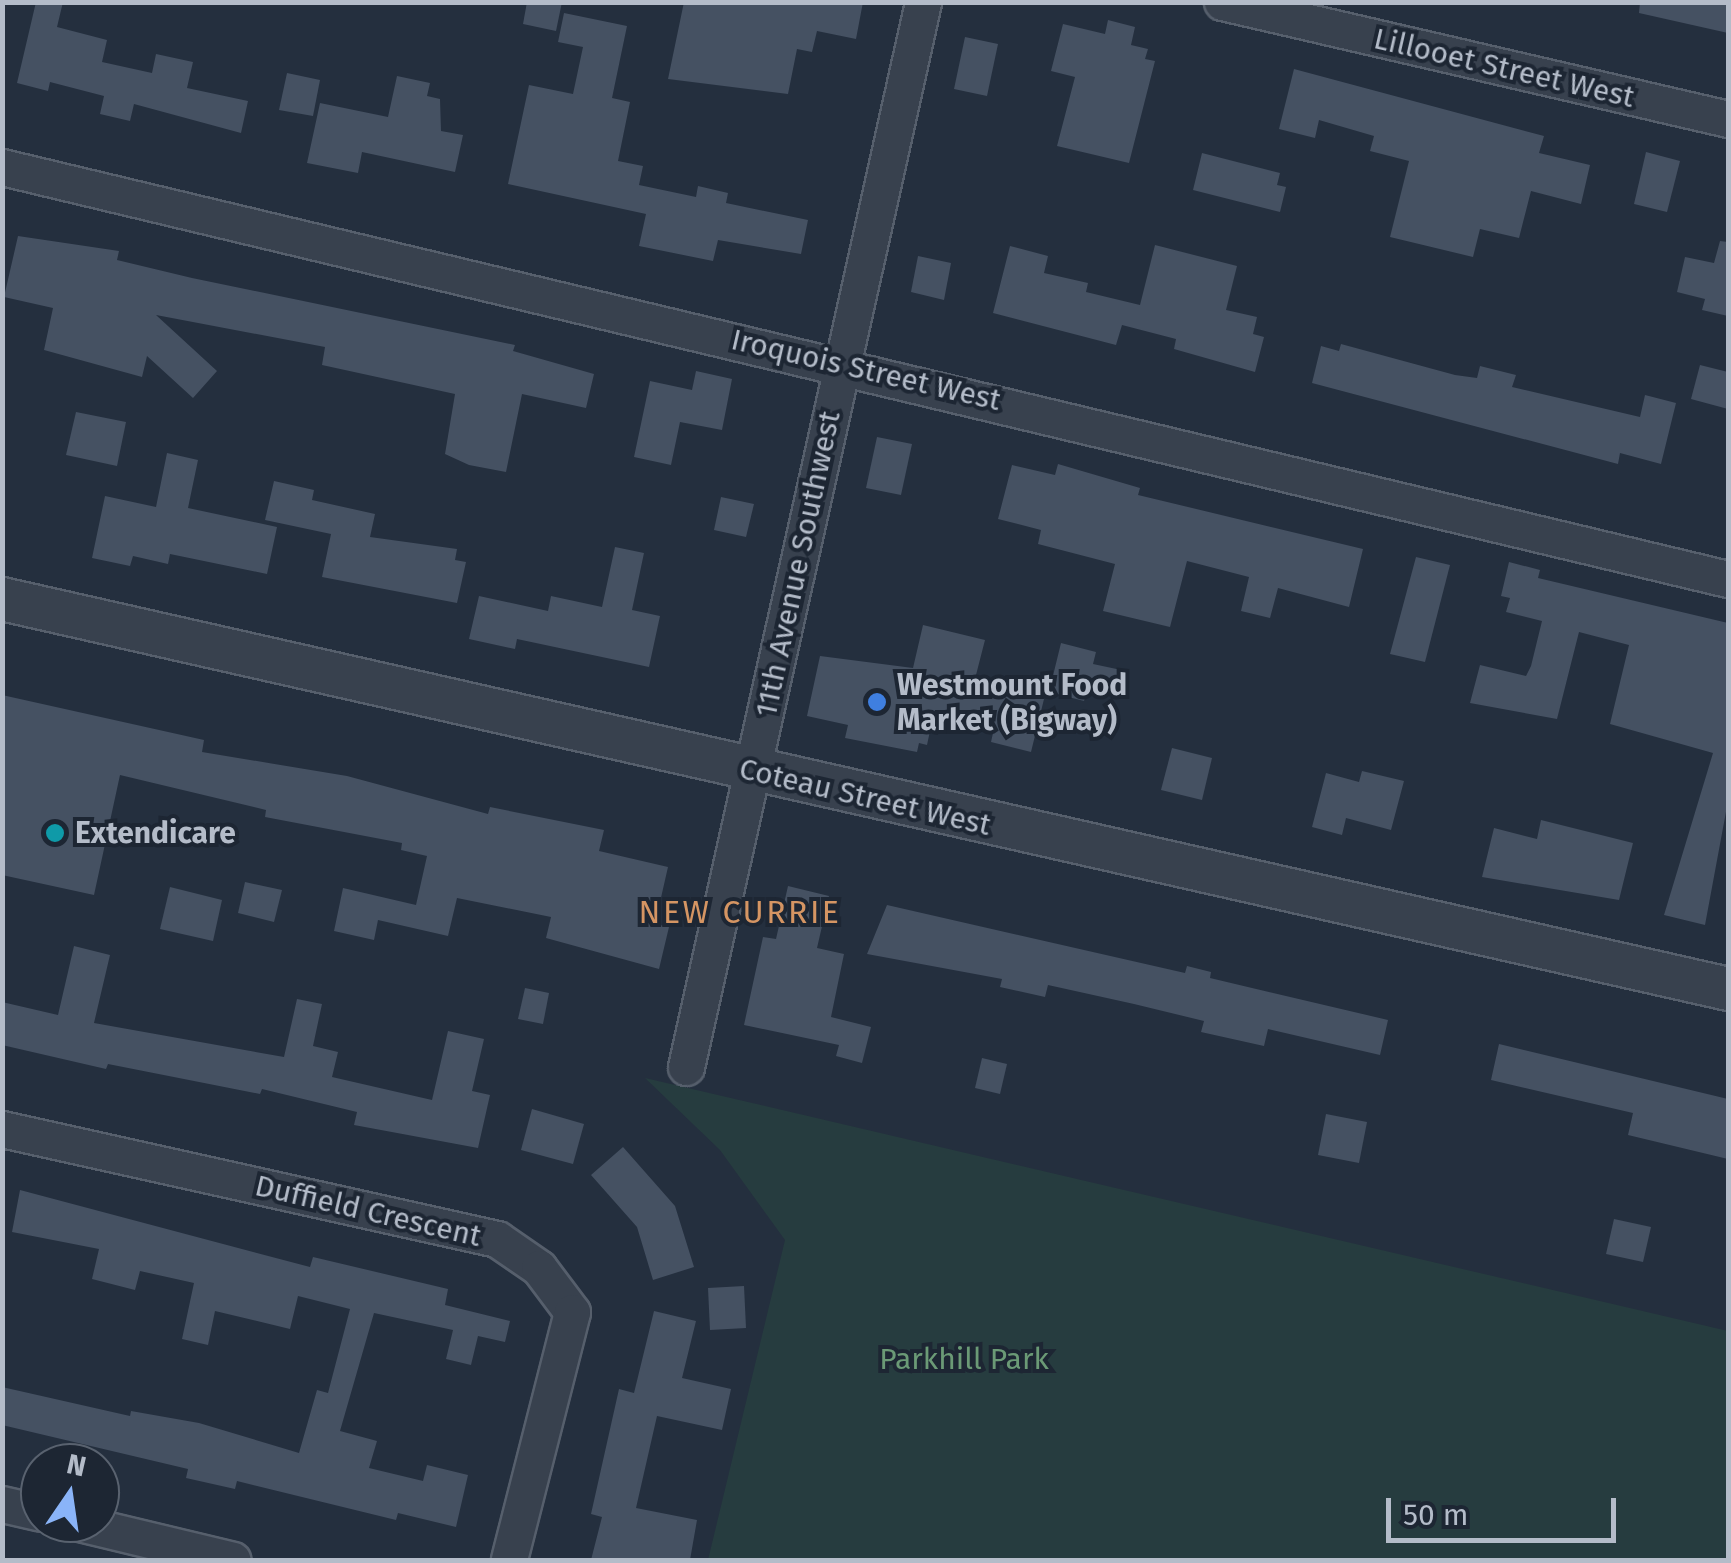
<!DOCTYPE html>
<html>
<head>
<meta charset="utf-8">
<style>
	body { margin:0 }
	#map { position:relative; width:1731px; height:1563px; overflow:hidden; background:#242f3e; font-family:"Fira Sans",sans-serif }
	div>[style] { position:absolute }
	.green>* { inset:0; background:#263c3f }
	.building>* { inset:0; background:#455162 }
	.roads { filter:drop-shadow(2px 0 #565f6c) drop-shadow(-2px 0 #565f6c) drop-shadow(0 2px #565f6c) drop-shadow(0 -2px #565f6c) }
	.minor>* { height:35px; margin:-17.5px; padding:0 17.5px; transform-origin:17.5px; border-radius:17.5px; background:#38414e }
	.tertiary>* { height:42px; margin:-21px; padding:0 21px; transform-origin:21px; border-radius:21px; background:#38414e }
	.dots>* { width:28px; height:28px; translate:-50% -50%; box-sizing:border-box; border:5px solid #1d2633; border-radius:50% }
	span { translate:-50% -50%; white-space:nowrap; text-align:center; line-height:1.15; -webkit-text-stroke:8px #1d2633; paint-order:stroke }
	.street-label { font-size:30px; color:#b4bcc9 }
	.poi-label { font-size:30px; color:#b4bcc9; font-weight:700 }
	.left { translate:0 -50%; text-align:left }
	.park-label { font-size:30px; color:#6b9a76 }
	.neighbourhood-label { font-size:32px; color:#d59563; letter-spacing:2.5px }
	.frame { position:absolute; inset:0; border:5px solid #b4bcc9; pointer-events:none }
	.north { position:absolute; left:20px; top:1443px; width:100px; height:100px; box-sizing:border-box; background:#1d2633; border:2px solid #59626f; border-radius:50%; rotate:13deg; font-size:28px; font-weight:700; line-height:40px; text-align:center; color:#b4bcc9 }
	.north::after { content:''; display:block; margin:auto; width:35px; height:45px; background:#8ab4f8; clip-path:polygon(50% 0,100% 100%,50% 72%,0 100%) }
	.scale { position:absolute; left:1386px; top:1498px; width:230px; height:45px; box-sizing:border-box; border:5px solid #b4bcc9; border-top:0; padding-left:12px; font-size:30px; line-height:35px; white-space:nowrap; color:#b4bcc9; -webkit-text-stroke:8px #1d2633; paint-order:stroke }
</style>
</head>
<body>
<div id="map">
	<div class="green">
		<div style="clip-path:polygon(645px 1078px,1728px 1331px,1728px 1560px,708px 1560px,785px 1240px,720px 1150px)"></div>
	</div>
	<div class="building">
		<div style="clip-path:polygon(36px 2px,63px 2px,57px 27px,107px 40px,102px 62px,152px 73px,156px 54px,193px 62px,187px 88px,248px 101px,241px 133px,134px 104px,130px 121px,100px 114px,104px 96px,50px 82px,48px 91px,17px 83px)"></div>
		<div style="clip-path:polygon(527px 2px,562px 2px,556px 31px,523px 24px)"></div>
		<div style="clip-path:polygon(684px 2px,863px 2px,856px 39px,817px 31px,812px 52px,797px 49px,788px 94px,668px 79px)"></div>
		<div style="clip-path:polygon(1640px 2px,1728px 2px,1728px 33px,1639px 13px)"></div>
		<div style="clip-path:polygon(564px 13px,627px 26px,612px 98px,630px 102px,618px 161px,643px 166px,639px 185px,696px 197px,698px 186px,728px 193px,726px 203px,808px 220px,801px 254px,718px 240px,713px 261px,639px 246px,646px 214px,508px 184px,529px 85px,573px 94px,583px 47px,558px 42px)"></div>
		<div style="clip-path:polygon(1108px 20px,1135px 27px,1131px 45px,1148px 49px,1145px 59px,1155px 61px,1129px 163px,1057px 146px,1075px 77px,1051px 71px,1063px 24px,1105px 34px)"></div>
		<div style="clip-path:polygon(965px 37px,998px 44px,987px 96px,954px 89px)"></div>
		<div style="clip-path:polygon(1294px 69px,1544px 136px,1539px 153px,1590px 165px,1581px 204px,1531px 191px,1519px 238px,1480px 229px,1473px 257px,1390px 237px,1409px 161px,1370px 151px,1374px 136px,1319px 120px,1315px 138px,1279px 129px)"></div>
		<div style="clip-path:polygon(287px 73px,320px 80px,313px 116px,279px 110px)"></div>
		<div style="clip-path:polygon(397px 76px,430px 83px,427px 96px,440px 99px,441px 131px,463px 135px,455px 172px,362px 152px,358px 173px,307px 163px,320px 103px,388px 117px)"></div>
		<div style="clip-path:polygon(1646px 152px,1680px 161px,1667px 212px,1634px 204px)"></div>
		<div style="clip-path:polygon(1202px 153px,1280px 173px,1277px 185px,1286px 187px,1280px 212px,1193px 190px)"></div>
		<div style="clip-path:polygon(18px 236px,119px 251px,117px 260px,192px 278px,515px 345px,513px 351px,594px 374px,586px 408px,522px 394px,506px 472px,469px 465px,445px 454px,455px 394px,322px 365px,325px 347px,156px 315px,217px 371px,193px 398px,147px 356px,142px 377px,44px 350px,53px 308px,4px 297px)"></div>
		<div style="clip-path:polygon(1720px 241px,1728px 242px,1728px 316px,1702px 310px,1705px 299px,1677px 292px,1685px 257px,1714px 263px)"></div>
		<div style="clip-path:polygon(1155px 245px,1237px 266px,1226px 310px,1257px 317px,1253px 334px,1264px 337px,1255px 372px,1174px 349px,1176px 339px,1122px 325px,1116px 345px,993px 313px,1010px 246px,1048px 256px,1044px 273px,1088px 283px,1086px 292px,1140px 305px)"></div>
		<div style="clip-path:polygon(918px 256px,951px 263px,944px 300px,911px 292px)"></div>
		<div style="clip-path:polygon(1341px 344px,1455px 375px,1477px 378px,1480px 366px,1516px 375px,1512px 387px,1640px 417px,1645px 395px,1676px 403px,1661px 464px,1620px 453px,1618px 464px,1312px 383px,1321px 346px,1339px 351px)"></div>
		<div style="clip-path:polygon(1700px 365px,1728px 372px,1728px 409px,1691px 399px)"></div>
		<div style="clip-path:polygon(696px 371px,732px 379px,722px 430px,680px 422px,671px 465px,634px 457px,650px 381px,692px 390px)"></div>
		<div style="clip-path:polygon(76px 412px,126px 422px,117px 466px,66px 455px)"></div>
		<div style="clip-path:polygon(877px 437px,912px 444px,901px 495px,866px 488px)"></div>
		<div style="clip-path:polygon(167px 453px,198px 460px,188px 508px,277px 527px,267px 574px,170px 554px,168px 564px,133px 556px,130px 566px,92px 558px,105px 496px,156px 507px)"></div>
		<div style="clip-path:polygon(1058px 464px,1140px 488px,1138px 495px,1363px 549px,1349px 607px,1278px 588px,1270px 618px,1241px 611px,1249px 577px,1187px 561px,1170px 627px,1103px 611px,1115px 564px,1038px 544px,1041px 530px,998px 519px,1012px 465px,1055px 475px)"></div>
		<div style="clip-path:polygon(274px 481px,314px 490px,312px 500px,375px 514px,370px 537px,457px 549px,455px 560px,466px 562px,457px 603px,322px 577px,331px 534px,265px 520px)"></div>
		<div style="clip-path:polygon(721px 497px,754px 504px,746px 537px,714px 530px)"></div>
		<div style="clip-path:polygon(615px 547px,644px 553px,632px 610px,660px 616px,649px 667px,517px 639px,515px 649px,469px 639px,479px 596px,548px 611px,551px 596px,602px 607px)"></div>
		<div style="clip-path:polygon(1416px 557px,1450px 565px,1425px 662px,1390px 654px)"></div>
		<div style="clip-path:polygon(1509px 562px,1540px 570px,1538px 578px,1728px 623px,1728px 801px,1705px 925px,1664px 915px,1713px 753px,1610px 724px,1629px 645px,1579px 632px,1557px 719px,1470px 703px,1480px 665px,1526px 676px,1531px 666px,1542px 621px,1506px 612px,1510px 598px,1501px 596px)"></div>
		<div style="clip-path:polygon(923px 625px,985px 640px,976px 675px,1045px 695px,1031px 752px,991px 742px,993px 733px,933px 717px,927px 745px,919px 743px,917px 752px,845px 738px,848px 725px,807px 716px,820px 656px,913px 668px)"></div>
		<div style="clip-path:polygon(1061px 643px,1096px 652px,1093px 664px,1126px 671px,1120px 697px,1087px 690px,1084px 701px,1049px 692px)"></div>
		<div style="clip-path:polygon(2px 695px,204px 740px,202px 752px,347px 776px,488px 814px,490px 807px,604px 830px,599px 851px,668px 867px,655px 924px,669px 927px,659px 969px,546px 938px,551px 917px,457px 898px,448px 936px,378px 920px,374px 940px,334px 931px,343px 888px,416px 905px,427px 856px,401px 850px,402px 843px,265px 817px,266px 810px,120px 775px,94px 895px,2px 875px)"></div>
		<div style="clip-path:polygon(1172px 748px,1212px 758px,1202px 800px,1161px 790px)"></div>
		<div style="clip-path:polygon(1362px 771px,1404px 781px,1391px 830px,1346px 818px,1342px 835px,1312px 827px,1326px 773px,1359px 782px)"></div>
		<div style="clip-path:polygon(1541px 820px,1633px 843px,1619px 900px,1482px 877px,1494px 828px,1537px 839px)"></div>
		<div style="clip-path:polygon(245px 882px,282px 890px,274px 922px,238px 913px)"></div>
		<div style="clip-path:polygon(788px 886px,829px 896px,817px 948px,844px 954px,831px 1017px,871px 1027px,862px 1063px,836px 1056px,839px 1045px,744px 1025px,763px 937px,776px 939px)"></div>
		<div style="clip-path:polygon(170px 887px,222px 900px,213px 941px,160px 929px)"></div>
		<div style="clip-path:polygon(887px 905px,1185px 973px,1187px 966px,1211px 972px,1210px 978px,1388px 1020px,1380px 1055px,1268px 1029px,1264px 1046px,1201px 1032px,1204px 1021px,1134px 1004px,1048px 985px,1045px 997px,1000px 987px,1002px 979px,867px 954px)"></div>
		<div style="clip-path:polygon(74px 946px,110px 955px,94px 1023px,284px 1057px,297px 999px,322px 1004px,313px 1046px,338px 1052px,332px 1077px,432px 1100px,448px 1031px,484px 1039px,472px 1091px,490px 1095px,478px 1148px,354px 1125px,357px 1112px,262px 1089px,260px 1094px,108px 1064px,106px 1069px,2px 1045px,2px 1002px,58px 1015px)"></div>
		<div style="clip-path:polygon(525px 988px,549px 993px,543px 1024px,518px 1019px)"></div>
		<div style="clip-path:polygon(1499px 1044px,1728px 1099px,1728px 1159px,1628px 1135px,1633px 1113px,1491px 1080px)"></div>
		<div style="clip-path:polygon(982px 1058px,1007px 1064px,1000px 1094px,975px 1088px)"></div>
		<div style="clip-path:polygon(532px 1109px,584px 1124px,573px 1164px,521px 1150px)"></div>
		<div style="clip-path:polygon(1326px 1114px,1367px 1122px,1359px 1163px,1318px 1155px)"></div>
		<div style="clip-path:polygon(623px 1147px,675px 1206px,694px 1267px,653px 1280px,637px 1227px,591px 1175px)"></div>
		<div style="clip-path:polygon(20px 1190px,310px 1267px,313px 1257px,448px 1289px,445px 1305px,510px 1321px,505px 1342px,478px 1336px,471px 1365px,446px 1359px,453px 1330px,374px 1313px,340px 1431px,377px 1441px,369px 1468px,423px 1481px,427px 1465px,468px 1475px,456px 1527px,398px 1513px,396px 1520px,237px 1481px,235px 1489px,186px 1478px,188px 1469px,2px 1425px,2px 1387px,130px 1416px,131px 1411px,199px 1423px,299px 1453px,317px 1390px,328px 1393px,350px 1309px,298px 1296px,290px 1329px,215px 1311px,208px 1345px,182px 1339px,194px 1283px,140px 1271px,135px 1290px,92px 1279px,99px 1249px,12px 1232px)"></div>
		<div style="clip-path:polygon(1614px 1219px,1651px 1227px,1643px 1262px,1606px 1254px)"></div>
		<div style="clip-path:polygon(744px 1286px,746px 1328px,710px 1330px,708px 1288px)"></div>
		<div style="clip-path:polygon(654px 1311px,696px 1321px,682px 1378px,731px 1389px,722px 1430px,657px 1416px,636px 1508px,697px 1520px,690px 1560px,591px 1560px,602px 1517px,591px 1514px,619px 1389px,634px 1393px)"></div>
	</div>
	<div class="roads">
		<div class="minor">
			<div style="left:1222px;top:2px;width:519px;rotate:13.02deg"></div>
			<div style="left:2px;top:167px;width:1774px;rotate:13.43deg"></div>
			<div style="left:686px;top:1067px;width:1091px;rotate:-77.45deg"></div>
			<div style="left:2px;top:1129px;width:507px;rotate:12.53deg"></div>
			<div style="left:497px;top:1239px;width:51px;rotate:34.6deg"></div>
			<div style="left:539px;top:1268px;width:55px;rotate:53.1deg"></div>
			<div style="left:572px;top:1312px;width:256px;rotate:104.3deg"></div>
			<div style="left:2px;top:1504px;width:39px;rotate:13deg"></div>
			<div style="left:79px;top:1523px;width:158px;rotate:13.5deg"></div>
		</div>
		<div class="tertiary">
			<div style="left:2px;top:599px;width:1770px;rotate:12.73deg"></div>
		</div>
	</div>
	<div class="dots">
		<div style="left:877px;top:702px;background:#3f7fe0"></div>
		<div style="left:55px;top:833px;background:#0f9aa8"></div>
	</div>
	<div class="street-label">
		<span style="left:1504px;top:68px;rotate:13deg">Lillooet Street West</span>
		<span style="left:866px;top:370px;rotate:13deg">Iroquois Street West</span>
		<span style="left:798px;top:564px;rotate:-78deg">11th Avenue Southwest</span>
		<span style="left:865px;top:797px;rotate:13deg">Coteau Street West</span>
		<span style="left:368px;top:1211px;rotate:13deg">Duffield Crescent</span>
	</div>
	<div class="poi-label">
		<span class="left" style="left:897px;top:702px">Westmount Food<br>Market (Bigway)</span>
		<span class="left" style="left:75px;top:833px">Extendicare</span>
	</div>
	<div class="park-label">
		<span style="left:964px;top:1359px">Parkhill Park</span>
	</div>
	<div class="neighbourhood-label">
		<span style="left:740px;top:912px">NEW CURRIE</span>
	</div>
	<div class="frame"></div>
	<div class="north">N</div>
	<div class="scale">50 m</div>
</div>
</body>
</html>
